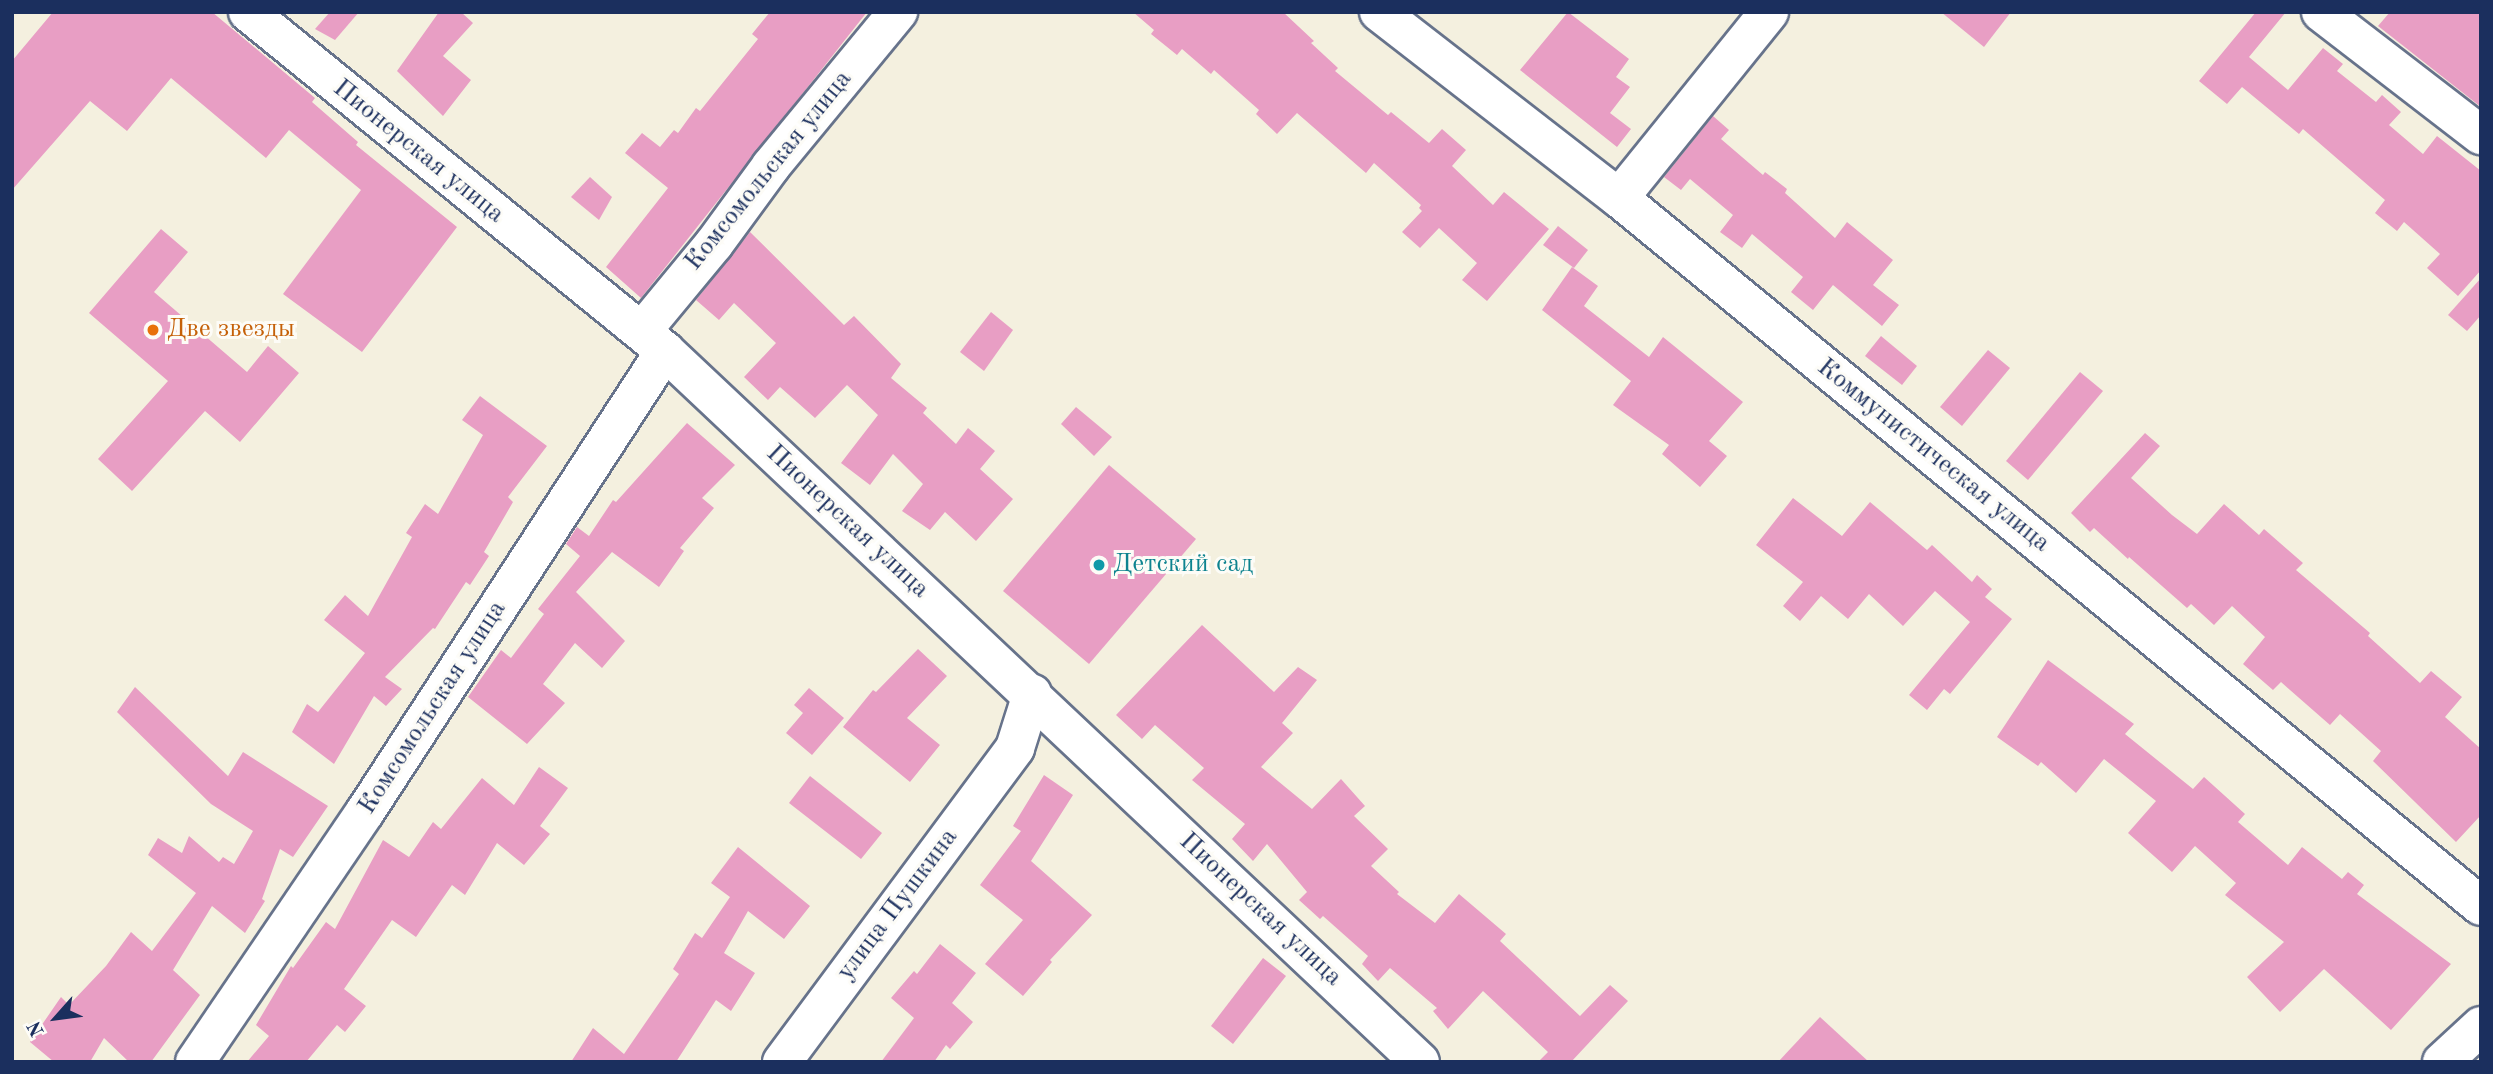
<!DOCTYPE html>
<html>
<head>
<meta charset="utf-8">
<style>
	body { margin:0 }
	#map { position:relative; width:2493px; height:1074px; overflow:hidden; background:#f4f0df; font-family:"Old Standard TT",serif }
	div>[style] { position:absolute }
	.building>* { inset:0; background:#e89ec4 }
	.roads { filter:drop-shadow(2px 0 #67738b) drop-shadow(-2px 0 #67738b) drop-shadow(0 2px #67738b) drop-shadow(0 -2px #67738b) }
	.minor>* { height:38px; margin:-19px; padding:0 19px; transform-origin:19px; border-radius:19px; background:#fff }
	.dots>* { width:19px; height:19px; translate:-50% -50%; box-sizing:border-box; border:4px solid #fdfcf7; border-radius:50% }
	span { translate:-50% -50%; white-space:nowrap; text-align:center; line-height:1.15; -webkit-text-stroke:6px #fdfcf7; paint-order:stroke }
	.street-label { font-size:26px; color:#1b2f5e }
	.food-label { font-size:26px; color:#c56008 }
	.left { translate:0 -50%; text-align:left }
	.culture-label { font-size:26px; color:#0d838f }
	.frame { position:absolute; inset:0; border:14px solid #1b2f5e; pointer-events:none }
	.north { position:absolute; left:21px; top:983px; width:70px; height:70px; -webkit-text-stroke:5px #fdfcf7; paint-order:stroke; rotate:242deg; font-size:19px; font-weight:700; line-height:28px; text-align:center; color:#1b2f5e }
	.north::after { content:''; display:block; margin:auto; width:24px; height:32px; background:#1b2f5e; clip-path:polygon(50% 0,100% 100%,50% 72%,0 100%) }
</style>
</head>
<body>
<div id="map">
	<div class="building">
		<div style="clip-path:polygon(53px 12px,212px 12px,315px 98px,312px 102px,358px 142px,356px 145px,457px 227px,362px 352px,283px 294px,361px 190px,289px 130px,266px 158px,171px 78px,127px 131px,90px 101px,12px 190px,12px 61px)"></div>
		<div style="clip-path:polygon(330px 12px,359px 12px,335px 40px,315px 29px)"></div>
		<div style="clip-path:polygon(439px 12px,461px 12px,473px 23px,443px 56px,471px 80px,443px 116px,397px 71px)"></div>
		<div style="clip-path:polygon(770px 12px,867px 12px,641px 298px,606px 267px,668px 188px,625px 153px,642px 133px,660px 147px,674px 130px,678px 133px,696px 108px,700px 111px,758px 39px,752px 34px)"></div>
		<div style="clip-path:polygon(1133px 12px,1283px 12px,1314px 41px,1311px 43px,1338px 68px,1335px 71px,1388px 115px,1391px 112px,1429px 143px,1442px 129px,1466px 150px,1452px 166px,1493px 205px,1504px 192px,1549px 229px,1487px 301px,1462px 280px,1477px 263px,1439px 228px,1420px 248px,1402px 232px,1422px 211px,1419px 208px,1421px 205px,1374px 163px,1366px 173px,1297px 113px,1277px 134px,1256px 114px,1259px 110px,1214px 70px,1211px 74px,1182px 49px,1177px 55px,1151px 34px,1154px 30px)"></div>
		<div style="clip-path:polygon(1568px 12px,1629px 59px,1616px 77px,1630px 87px,1610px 113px,1631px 129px,1617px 147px,1520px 70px)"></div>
		<div style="clip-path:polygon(1941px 12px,2011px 12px,1984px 47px)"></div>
		<div style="clip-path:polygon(2256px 12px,2286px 12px,2249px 57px,2288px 90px,2323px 48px,2343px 64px,2337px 71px,2376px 102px,2382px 95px,2401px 112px,2389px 125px,2423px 154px,2437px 136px,2481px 171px,2481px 270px,2458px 296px,2427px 268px,2440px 254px,2404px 222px,2397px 231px,2375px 213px,2385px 200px,2303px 129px,2299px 134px,2242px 87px,2227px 104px,2199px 81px)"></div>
		<div style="clip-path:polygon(2390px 12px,2481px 12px,2481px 107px,2378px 26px)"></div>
		<div style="clip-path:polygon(1713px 116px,1729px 130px,1721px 139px,1763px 175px,1765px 172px,1787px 189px,1785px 193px,1835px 238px,1847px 222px,1893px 260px,1873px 285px,1899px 305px,1882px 326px,1833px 285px,1813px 310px,1791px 292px,1803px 277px,1752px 234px,1742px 248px,1720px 232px,1733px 215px,1690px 179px,1681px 190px,1664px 177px)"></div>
		<div style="clip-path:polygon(590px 177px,612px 197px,599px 220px,571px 197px)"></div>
		<div style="clip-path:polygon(1558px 226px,1588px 250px,1574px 268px,1543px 245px)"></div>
		<div style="clip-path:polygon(161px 229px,188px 252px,154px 292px,247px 372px,268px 346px,299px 373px,240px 442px,205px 411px,132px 491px,98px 459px,168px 381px,89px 313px)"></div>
		<div style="clip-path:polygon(750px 232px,844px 325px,854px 316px,901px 364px,891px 378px,927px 408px,923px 413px,956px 444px,968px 428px,995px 451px,980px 469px,1013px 499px,976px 541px,945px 512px,930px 530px,902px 511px,923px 484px,893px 454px,870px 485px,841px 463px,878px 415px,847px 385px,815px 418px,780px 387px,768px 400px,744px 377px,776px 343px,734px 303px,719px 320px,696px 300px)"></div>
		<div style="clip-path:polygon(1572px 267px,1598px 286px,1584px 306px,1649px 357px,1663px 337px,1743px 402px,1709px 441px,1727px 456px,1700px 487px,1662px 454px,1669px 445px,1613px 405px,1631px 381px,1542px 310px)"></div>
		<div style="clip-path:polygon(2481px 278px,2481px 315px,2467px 331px,2448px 315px)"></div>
		<div style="clip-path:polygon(991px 312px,1013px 330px,984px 371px,960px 352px)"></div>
		<div style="clip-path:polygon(1881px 336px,1917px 366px,1902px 385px,1865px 356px)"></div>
		<div style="clip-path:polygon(1988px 350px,2010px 368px,1962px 426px,1940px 407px)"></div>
		<div style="clip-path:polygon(2080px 372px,2103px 391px,2028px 480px,2006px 461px)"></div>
		<div style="clip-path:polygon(480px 396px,547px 446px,508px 497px,513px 502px,484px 552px,489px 556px,470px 585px,466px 582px,435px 629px,433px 628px,385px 677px,402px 689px,386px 706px,374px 696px,334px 764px,292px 732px,307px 704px,318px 712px,365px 653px,324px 620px,345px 595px,368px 616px,412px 537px,406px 533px,425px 504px,438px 514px,483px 435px,462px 420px)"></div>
		<div style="clip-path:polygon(1076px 407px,1112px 437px,1094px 456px,1061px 424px)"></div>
		<div style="clip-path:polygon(687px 423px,735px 465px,702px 498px,714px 508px,680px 548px,684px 551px,659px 587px,612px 552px,576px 592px,625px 641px,602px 668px,575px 643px,543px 684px,565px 703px,527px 744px,468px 697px,501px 650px,511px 658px,544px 614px,538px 609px,580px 556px,566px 544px,577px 527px,589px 536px,613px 500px,616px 502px)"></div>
		<div style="clip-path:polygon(2145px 433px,2160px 446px,2131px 478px,2172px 515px,2197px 534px,2224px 504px,2259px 535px,2264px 529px,2303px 563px,2296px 570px,2370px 633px,2368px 636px,2420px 683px,2431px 671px,2462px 697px,2445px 717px,2481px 749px,2481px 815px,2456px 842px,2373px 761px,2381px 751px,2340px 714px,2330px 725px,2281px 682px,2273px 690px,2243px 664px,2265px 637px,2232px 606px,2214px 625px,2191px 604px,2187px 608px,2129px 557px,2128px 559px,2094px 528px,2090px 532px,2071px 513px)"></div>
		<div style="clip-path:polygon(1109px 465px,1196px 539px,1089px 664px,1003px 591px)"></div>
		<div style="clip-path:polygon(1793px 498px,1842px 536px,1870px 502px,1927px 550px,1932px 545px,1972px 582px,1977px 575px,1992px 589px,1985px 597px,2012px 619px,1950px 694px,1944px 689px,1927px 710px,1909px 695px,1970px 622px,1935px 591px,1903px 626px,1869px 594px,1848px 619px,1821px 596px,1800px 621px,1783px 606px,1803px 582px,1756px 545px)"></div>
		<div style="clip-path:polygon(1202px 625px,1274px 692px,1298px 667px,1317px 680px,1282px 723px,1293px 733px,1261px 767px,1312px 809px,1341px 779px,1365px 806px,1354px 816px,1388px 849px,1371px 866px,1399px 892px,1397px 894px,1435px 923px,1459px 894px,1506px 934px,1500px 941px,1580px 1016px,1610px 985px,1628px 1001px,1571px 1062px,1538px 1062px,1548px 1052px,1483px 991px,1448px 1029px,1433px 1011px,1437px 1008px,1390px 968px,1378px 981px,1362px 964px,1368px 956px,1323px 916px,1320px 919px,1299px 900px,1307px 892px,1267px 844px,1253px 861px,1232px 839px,1245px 824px,1192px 780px,1204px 768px,1155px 725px,1142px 739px,1116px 715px)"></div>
		<div style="clip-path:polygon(918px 649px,947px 676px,907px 718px,940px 745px,910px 782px,843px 727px,873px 690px,876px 692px)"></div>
		<div style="clip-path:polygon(2048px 660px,2134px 724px,2125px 734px,2193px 789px,2204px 777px,2245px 814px,2238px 822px,2288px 865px,2302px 847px,2342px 879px,2348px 872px,2364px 885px,2357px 894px,2451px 964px,2391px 1030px,2324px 969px,2280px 1012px,2247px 977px,2284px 942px,2225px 895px,2236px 883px,2195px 846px,2172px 872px,2128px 833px,2156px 801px,2104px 759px,2076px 793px,2041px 762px,2038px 766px,1997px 737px)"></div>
		<div style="clip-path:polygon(135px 687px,228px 776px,243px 752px,328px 806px,293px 857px,280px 849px,262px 899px,265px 901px,245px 933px,212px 906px,173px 970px,200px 995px,151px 1062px,129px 1062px,104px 1038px,90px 1062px,54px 1062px,30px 1042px,61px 997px,69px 1005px,106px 966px,131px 932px,152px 951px,196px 893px,148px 855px,158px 838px,182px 853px,189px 836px,219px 862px,223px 857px,234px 864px,253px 831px,211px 804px,117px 712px)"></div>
		<div style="clip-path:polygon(809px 688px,844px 718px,812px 755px,786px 733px,803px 713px,794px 705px)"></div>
		<div style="clip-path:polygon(539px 767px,568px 788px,540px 826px,550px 834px,524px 865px,497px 843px,465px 895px,452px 885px,416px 937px,392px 920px,344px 989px,366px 1006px,345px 1032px,337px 1025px,306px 1062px,247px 1062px,269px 1036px,256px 1025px,291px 966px,293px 968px,326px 922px,335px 929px,383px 840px,409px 857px,433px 822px,441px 829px,482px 778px,514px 805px)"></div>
		<div style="clip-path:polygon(1044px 775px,1073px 795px,1031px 861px,1092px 915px,1050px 960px,1052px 962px,1023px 996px,985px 964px,1023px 920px,980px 885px,1021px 831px,1013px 826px)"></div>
		<div style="clip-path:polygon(810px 776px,882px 833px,861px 859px,789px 803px)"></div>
		<div style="clip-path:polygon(738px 847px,810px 906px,784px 939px,748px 911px,724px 953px,755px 973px,731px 1011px,716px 1000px,676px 1062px,571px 1062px,593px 1028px,624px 1054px,679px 974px,673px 969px,695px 933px,702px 938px,730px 897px,711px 883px)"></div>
		<div style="clip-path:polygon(940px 944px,976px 973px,952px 1003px,973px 1022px,950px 1049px,946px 1045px,934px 1062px,881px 1062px,914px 1018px,891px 998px,914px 971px,917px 974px)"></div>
		<div style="clip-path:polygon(1263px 958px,1286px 976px,1233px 1044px,1211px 1026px)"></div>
		<div style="clip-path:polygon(1820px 1017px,1869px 1062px,1778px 1062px)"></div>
	</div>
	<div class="roads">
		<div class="minor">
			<div style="left:248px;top:12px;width:537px;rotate:39.11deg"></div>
			<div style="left:665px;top:351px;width:1037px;rotate:43.28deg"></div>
			<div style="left:1379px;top:12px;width:304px;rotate:37.8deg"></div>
			<div style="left:1619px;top:198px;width:1115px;rotate:39.4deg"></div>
			<div style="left:2321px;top:12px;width:202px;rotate:37.6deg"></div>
			<div style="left:1619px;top:198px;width:239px;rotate:-51.1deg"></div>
			<div style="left:642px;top:331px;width:113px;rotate:-50.4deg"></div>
			<div style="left:714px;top:244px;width:97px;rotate:-53.8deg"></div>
			<div style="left:771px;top:166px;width:200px;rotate:-50.5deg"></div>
			<div style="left:195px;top:1062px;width:302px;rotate:-55.8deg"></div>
			<div style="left:365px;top:812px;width:550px;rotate:-56.95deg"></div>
			<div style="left:782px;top:1062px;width:391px;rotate:-53.4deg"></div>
			<div style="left:1015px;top:748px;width:57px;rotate:-72.5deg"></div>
			<div style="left:2442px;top:1062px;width:53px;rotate:-42.7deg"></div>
		</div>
	</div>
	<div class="dots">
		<div style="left:153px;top:330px;background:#e8710a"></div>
		<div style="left:1099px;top:565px;background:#0f9aa8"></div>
	</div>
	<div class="street-label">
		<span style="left:418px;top:152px;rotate:39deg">Пионерская улица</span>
		<span style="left:769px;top:171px;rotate:-51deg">Комсомольская улица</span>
		<span style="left:1933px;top:456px;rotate:39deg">Коммунистическая улица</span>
		<span style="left:847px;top:522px;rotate:43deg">Пионерская улица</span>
		<span style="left:433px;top:708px;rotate:-57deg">Комсомольская улица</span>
		<span style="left:898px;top:905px;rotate:-53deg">улица Пушкина</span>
		<span style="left:1260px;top:910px;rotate:43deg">Пионерская улица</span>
	</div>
	<div class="food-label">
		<span class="left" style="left:167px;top:330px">Две звезды</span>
	</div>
	<div class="culture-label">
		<span class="left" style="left:1113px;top:565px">Детский сад</span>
	</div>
	<div class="frame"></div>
	<div class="north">N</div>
</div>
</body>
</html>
